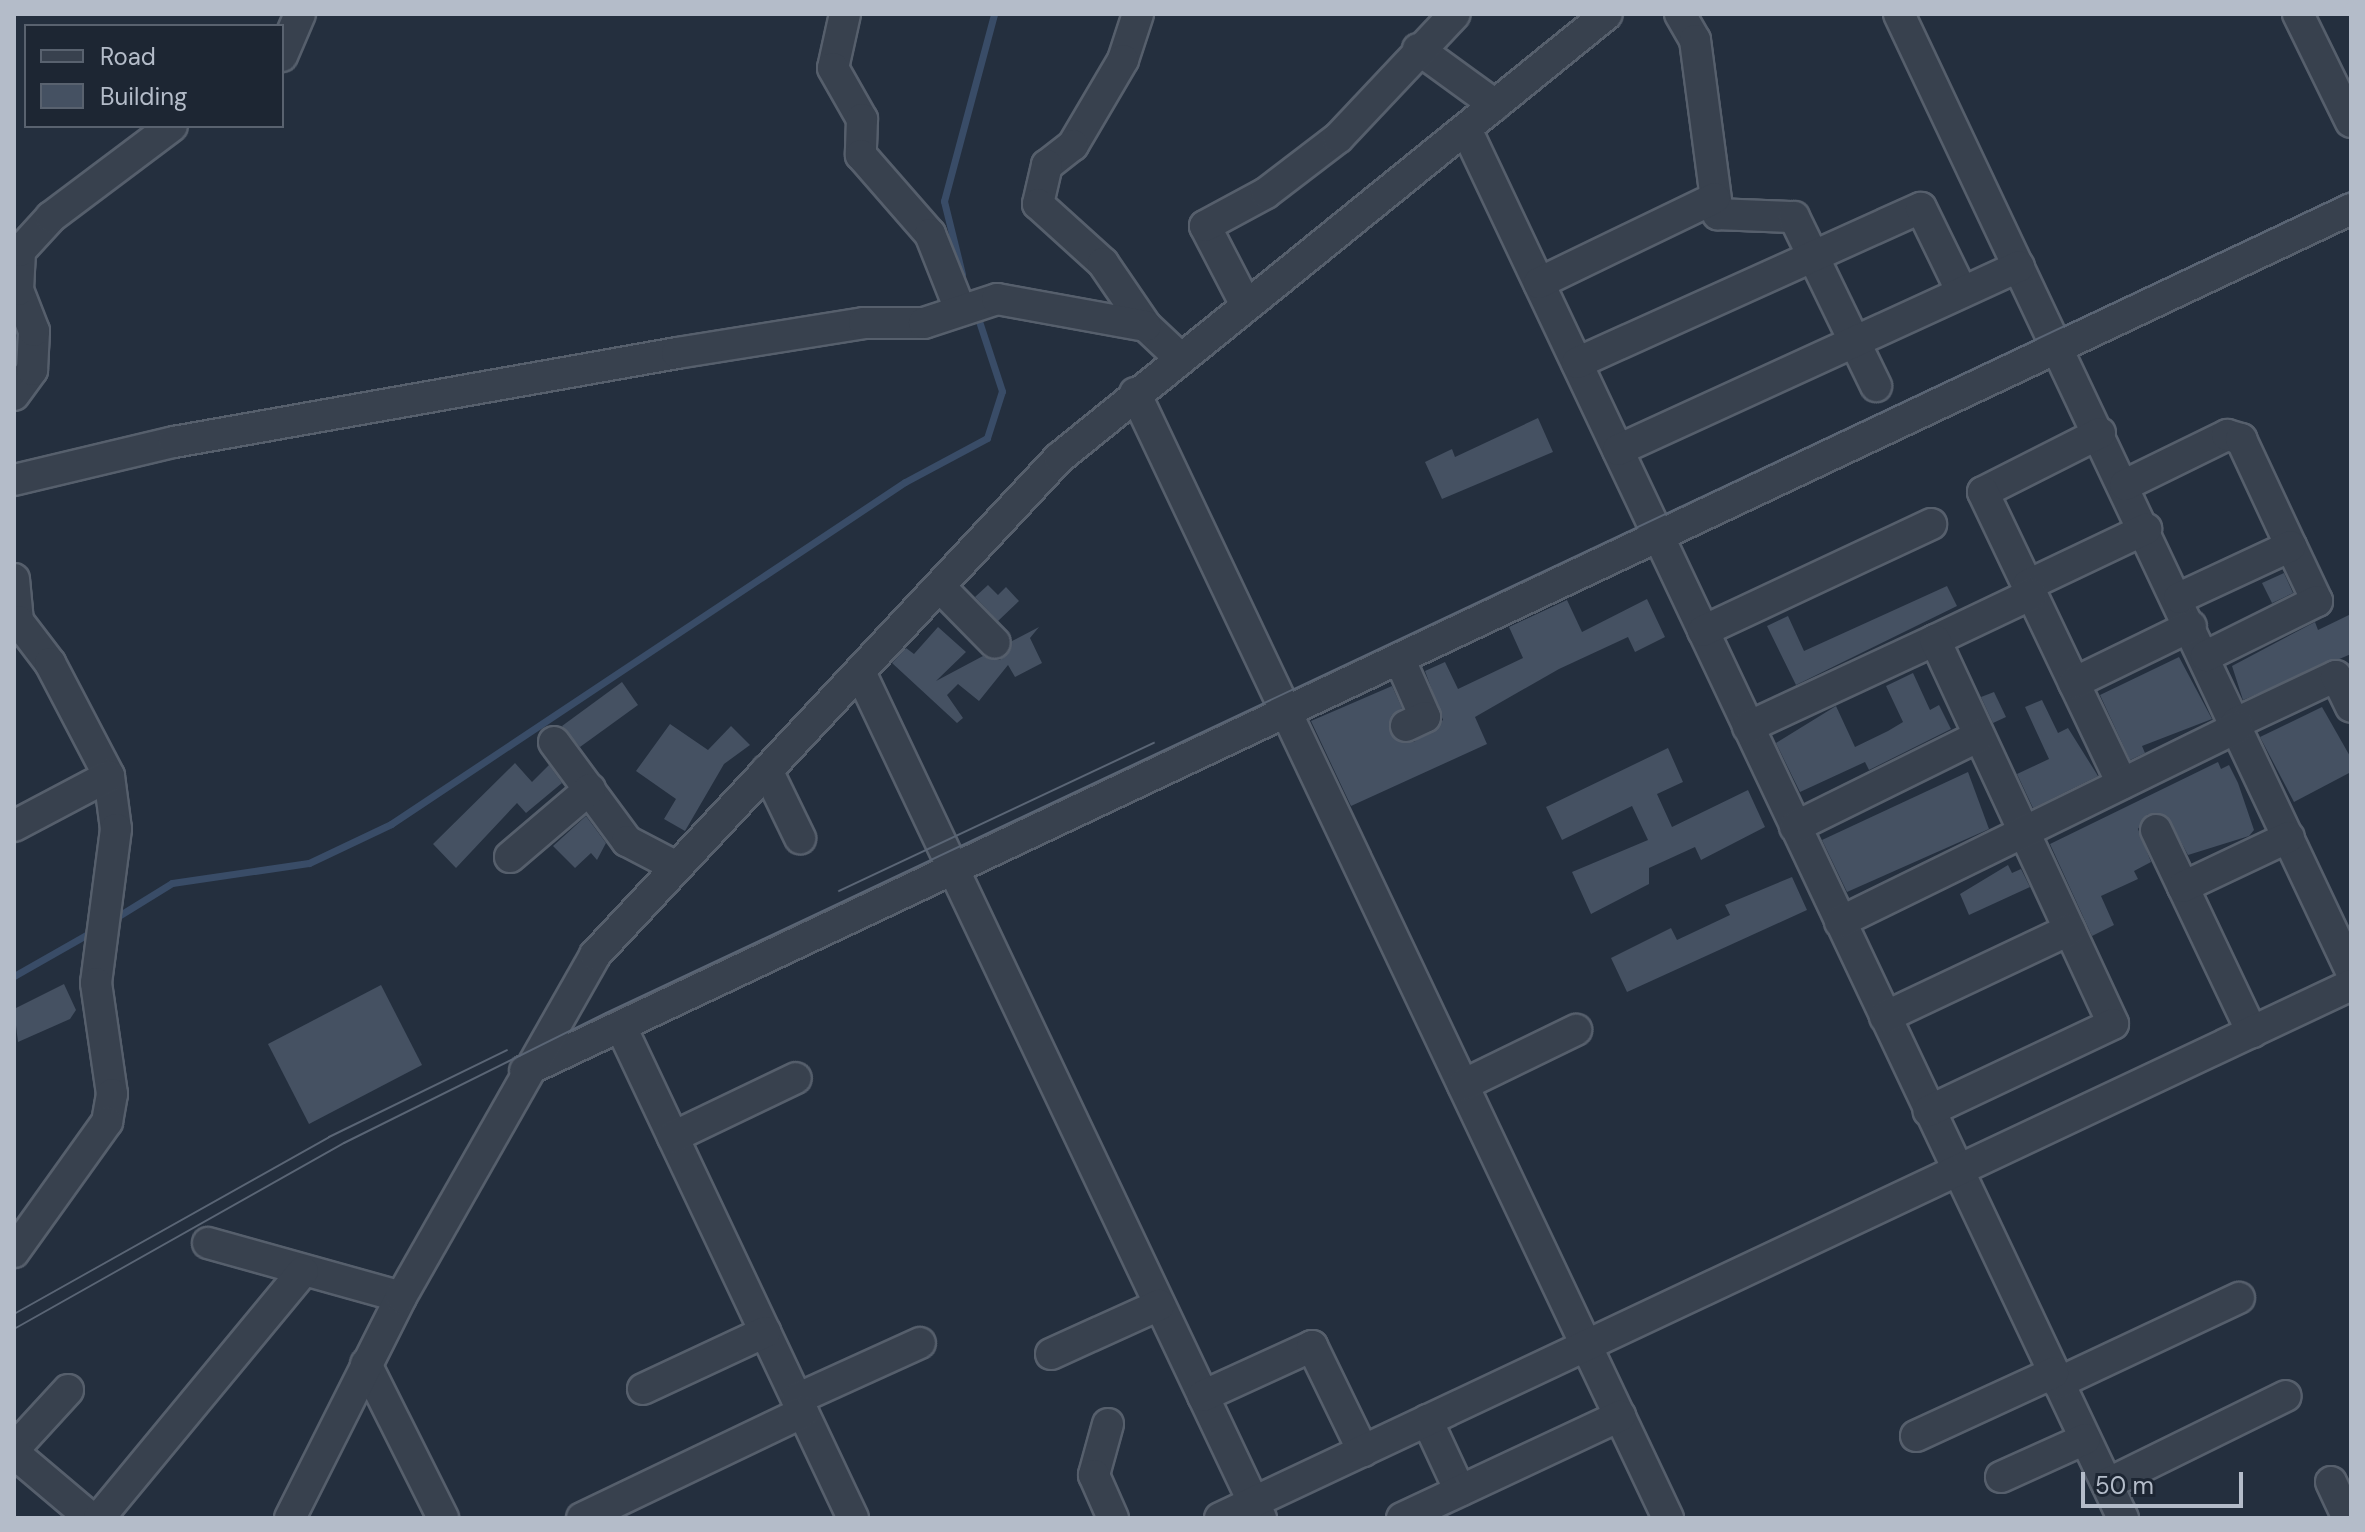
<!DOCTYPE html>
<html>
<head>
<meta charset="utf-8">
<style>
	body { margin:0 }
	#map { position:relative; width:2365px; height:1532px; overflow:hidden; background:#242f3e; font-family:"DM Sans",sans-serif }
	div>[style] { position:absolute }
	.stream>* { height:7px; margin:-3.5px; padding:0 3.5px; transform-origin:3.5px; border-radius:3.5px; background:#394c67 }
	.building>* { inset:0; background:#455162 }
	.roads { filter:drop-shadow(2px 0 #565f6c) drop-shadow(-2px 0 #565f6c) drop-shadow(0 2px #565f6c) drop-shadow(0 -2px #565f6c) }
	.minor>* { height:30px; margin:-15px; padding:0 15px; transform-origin:15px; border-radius:15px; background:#38414e }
	.tram>* { height:2px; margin:-1px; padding:0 1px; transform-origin:1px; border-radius:1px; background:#5a6575 }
	span { translate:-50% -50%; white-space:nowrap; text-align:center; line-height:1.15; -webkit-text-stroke:7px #1d2633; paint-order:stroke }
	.frame { position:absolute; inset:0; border:16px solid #b4bcc9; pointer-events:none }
	.legend { position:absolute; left:24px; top:24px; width:260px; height:104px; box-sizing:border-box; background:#1d2633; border:2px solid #59626f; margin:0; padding:10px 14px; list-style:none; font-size:24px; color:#b4bcc9 }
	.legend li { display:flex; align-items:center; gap:16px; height:40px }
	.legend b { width:40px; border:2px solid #59626f }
	.scale { position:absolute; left:2081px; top:1472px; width:162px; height:36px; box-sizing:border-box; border:4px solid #b4bcc9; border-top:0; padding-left:10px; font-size:24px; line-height:28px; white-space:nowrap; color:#b4bcc9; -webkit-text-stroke:6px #1d2633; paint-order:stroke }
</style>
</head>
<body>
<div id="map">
	<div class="stream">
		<div style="left:962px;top:274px;width:75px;rotate:-103.9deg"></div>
		<div style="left:944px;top:201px;width:194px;rotate:-75deg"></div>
		<div style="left:112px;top:920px;width:70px;rotate:-31.7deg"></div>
		<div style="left:172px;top:883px;width:138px;rotate:-8.3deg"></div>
		<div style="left:309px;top:863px;width:91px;rotate:-25.4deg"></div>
		<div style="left:391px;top:824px;width:617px;rotate:-33.64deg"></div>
		<div style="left:905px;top:482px;width:93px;rotate:-28.2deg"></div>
		<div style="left:987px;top:438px;width:49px;rotate:-72.3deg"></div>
		<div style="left:1002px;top:391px;width:83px;rotate:-108.2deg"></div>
		<div style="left:14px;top:976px;width:93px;rotate:-29.6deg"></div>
	</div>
	<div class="building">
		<div style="clip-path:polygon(1538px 418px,1553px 452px,1442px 499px,1425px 462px,1452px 449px,1455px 457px)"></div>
		<div style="clip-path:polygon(2284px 573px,2293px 593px,2272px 603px,2262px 583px)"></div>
		<div style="clip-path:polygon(988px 585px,998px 595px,1006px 587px,1019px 601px,998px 621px,975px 597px)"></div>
		<div style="clip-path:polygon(1947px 586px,1957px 606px,1796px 685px,1767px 626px,1788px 616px,1804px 651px)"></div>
		<div style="clip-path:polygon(1647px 599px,1665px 637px,1635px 652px,1628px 637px,1559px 669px,1475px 717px,1487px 744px,1351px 806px,1311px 721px,1392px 686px,1402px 708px,1391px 716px,1390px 733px,1414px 742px,1443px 720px,1425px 671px,1445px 662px,1458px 689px,1523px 658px,1509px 627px,1567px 600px,1582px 632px)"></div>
		<div style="clip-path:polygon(2351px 614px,2351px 654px,2243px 700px,2232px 666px,2315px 622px,2318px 630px)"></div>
		<div style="clip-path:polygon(938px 627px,966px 652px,936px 681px,983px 656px,1000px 660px,1012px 641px,1039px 627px,1030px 638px,1042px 663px,1015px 677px,1008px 665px,979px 701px,958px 684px,947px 695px,963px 718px,957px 723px,892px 663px,906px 648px,914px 654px)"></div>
		<div style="clip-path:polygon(2179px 657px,2212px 719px,2142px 746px,2145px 753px,2130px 760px,2100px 695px)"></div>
		<div style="clip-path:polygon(1913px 673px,1930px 710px,1939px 705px,1951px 729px,1869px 770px,1865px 762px,1800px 792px,1776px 743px,1836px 706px,1855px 747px,1888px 731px,1903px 722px,1886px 686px)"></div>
		<div style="clip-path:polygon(622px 682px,638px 705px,580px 747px,562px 726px)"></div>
		<div style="clip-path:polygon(1994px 692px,2006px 717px,1993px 723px,1981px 697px)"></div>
		<div style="clip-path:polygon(2042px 700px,2058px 733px,2068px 728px,2098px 776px,2033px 808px,2017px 774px,2049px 759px,2025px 707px)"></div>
		<div style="clip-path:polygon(2322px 707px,2351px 758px,2351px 772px,2294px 802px,2260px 737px)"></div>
		<div style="clip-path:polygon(670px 724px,708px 750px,731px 726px,750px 745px,724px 764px,685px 831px,664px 819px,676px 799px,636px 771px)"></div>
		<div style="clip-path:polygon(1668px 748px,1683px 782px,1657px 794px,1672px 827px,1748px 790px,1765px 827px,1701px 860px,1695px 847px,1649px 868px,1649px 884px,1591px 914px,1572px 872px,1648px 840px,1632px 806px,1562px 840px,1546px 807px)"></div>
		<div style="clip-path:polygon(2218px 762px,2221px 769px,2229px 765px,2238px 783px,2254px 830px,2249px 836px,2188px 855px,2167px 816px,2148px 814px,2138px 829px,2151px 862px,2134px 871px,2138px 879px,2101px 896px,2114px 925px,2092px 936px,2050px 844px)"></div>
		<div style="clip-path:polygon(515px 763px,532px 782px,549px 765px,562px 783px,526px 813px,517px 803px,456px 868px,433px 844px)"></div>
		<div style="clip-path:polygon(1968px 772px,1989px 829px,1847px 892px,1822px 840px)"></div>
		<div style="clip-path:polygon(586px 816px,606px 843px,597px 860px,591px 853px,575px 868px,553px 846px)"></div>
		<div style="clip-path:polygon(2008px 865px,2012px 873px,2021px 869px,2030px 887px,1969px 915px,1960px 894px)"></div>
		<div style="clip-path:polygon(1792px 877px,1807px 910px,1627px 992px,1611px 958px,1671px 928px,1677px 940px,1730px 915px,1725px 905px)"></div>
		<div style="clip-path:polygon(64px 984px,76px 1010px,70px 1019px,18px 1042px,14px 1009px)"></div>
		<div style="clip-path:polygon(381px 985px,422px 1065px,309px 1124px,268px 1044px)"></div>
	</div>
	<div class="roads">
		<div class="minor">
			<div style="left:845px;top:14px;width:55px;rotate:102.5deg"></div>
			<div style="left:833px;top:68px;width:59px;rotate:60.4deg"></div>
			<div style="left:862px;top:119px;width:36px;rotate:92deg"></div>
			<div style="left:861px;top:155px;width:105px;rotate:48.9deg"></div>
			<div style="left:930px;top:234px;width:79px;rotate:68.3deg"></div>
			<div style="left:1138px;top:14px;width:48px;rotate:108.1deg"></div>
			<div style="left:1123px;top:60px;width:99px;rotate:120.5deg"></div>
			<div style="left:1073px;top:145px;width:33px;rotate:142deg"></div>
			<div style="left:1047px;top:165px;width:40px;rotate:103deg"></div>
			<div style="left:1038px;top:204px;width:88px;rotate:42.2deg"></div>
			<div style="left:1103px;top:263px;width:76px;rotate:55.7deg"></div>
			<div style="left:1146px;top:326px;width:47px;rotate:43.3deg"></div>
			<div style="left:1680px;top:14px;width:30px;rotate:60deg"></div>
			<div style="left:1695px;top:40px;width:176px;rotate:82.5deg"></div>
			<div style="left:1718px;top:214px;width:76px;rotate:2.3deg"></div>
			<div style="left:1794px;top:217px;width:188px;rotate:64.1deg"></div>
			<div style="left:1899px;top:14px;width:1058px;rotate:64.72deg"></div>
			<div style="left:2298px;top:14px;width:120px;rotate:63.9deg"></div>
			<div style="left:1418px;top:49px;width:95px;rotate:36deg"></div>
			<div style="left:282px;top:56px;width:46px;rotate:-66.8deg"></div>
			<div style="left:1466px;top:129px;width:1537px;rotate:64.69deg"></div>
			<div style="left:1539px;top:283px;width:195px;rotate:-25.8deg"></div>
			<div style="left:1246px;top:305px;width:89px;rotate:-117.4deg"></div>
			<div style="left:1205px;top:226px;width:69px;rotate:-28.4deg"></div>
			<div style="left:1266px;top:193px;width:91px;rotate:-37.4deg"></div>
			<div style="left:1338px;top:138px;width:170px;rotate:-46.7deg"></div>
			<div style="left:1577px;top:363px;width:377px;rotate:-24.3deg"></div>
			<div style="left:1921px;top:208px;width:93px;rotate:64deg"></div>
			<div style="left:1135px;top:393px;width:1245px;rotate:64.65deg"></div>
			<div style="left:14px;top:395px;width:31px;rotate:-54deg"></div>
			<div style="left:32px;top:370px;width:39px;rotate:-87deg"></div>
			<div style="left:34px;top:331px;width:44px;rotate:-111.3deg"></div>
			<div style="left:18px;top:290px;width:39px;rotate:-87deg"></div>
			<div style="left:20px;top:251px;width:46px;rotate:-47.6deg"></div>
			<div style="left:51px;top:217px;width:151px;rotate:-36.9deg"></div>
			<div style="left:2100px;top:433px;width:131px;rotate:153.2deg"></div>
			<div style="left:1983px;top:492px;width:323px;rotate:64.5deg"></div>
			<div style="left:1618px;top:450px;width:441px;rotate:-24.6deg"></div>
			<div style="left:14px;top:480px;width:164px;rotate:-13.4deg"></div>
			<div style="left:174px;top:442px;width:511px;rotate:-10.03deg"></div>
			<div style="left:677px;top:353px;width:189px;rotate:-9.1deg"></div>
			<div style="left:864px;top:323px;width:60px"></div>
			<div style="left:924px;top:323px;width:77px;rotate:-18.2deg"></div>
			<div style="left:997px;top:299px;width:151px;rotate:10.3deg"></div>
			<div style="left:2125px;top:485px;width:114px;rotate:-26.1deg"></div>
			<div style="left:2227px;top:435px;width:15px;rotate:16deg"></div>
			<div style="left:2241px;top:439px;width:118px;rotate:65deg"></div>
			<div style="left:2291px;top:546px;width:61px;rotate:64.7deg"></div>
			<div style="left:2317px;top:601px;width:124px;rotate:153.6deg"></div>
			<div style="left:14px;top:579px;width:42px;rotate:84.6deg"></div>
			<div style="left:18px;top:621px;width:53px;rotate:52.7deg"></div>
			<div style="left:50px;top:663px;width:127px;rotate:62.4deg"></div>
			<div style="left:109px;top:776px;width:53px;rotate:82.5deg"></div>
			<div style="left:116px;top:829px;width:155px;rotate:97.4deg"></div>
			<div style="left:96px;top:983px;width:112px;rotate:81.8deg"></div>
			<div style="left:112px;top:1094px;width:28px;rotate:100deg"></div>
			<div style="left:107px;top:1122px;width:160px;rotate:125.6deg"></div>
			<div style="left:2028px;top:585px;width:131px;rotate:-25.4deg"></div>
			<div style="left:940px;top:587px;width:78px;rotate:45.5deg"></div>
			<div style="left:2179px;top:598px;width:123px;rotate:-24.9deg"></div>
			<div style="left:1703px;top:631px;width:252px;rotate:-25.1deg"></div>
			<div style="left:1935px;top:640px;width:107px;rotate:-25.4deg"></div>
			<div style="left:1400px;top:660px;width:62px;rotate:66.3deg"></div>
			<div style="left:1425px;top:717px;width:21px;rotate:155deg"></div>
			<div style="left:860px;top:672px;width:936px;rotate:64.64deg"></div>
			<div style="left:2074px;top:683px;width:130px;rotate:-26deg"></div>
			<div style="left:2236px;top:723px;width:110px;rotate:-25.2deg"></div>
			<div style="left:2336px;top:676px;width:34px;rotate:64deg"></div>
			<div style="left:1748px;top:727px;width:206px;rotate:-24.9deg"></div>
			<div style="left:1935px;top:640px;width:423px;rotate:65.1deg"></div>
			<div style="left:2113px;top:1024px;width:204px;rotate:154.7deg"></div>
			<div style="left:554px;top:742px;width:123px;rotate:53.6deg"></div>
			<div style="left:627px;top:841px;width:54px;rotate:27.5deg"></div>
			<div style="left:767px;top:770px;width:76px;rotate:64.1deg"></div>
			<div style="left:14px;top:826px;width:107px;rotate:-27.8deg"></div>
			<div style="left:1795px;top:827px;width:205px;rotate:-26.3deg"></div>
			<div style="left:2156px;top:830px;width:224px;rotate:64.6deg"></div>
			<div style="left:510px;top:857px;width:105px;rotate:-40.4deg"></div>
			<div style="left:2183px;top:887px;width:117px;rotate:-25.3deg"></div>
			<div style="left:1840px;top:922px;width:443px;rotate:-26.1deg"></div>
			<div style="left:1885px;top:1017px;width:204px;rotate:-25.3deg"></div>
			<div style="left:621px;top:1027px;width:543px;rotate:64.71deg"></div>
			<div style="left:525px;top:1071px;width:2019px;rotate:-25.27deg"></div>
			<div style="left:1463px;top:1085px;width:126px;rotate:-26deg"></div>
			<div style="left:673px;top:1137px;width:136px;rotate:-25.6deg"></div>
			<div style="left:208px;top:1243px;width:200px;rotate:15.6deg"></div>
			<div style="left:1051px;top:1354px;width:119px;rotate:-24.4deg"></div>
			<div style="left:366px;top:1364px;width:172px;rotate:63.4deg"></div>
			<div style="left:2058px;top:1383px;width:200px;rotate:-25.2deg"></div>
			<div style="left:643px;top:1389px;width:135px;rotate:-25deg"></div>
			<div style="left:1203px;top:1396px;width:120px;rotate:-24.6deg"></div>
			<div style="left:1312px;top:1346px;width:117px;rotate:64.1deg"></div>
			<div style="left:797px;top:1399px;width:135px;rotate:-24.5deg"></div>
			<div style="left:1427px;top:1420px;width:78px;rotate:65.1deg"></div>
			<div style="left:1108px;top:1424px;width:53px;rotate:105.4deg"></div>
			<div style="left:1094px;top:1475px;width:47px;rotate:66.2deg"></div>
			<div style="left:1916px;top:1436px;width:151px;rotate:-24.7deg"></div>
			<div style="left:14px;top:1449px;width:80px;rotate:-47.5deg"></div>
			<div style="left:14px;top:1453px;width:101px;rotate:40.2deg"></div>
			<div style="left:2001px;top:1477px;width:92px;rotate:-24.3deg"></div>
			<div style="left:2331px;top:1482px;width:40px;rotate:65deg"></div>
			<div style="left:2107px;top:1484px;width:199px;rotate:-26.2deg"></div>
			<div style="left:99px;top:1518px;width:320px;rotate:-50.4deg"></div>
			<div style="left:290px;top:1518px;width:247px;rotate:-63.3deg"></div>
			<div style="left:401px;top:1297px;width:393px;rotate:-60.4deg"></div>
			<div style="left:595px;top:955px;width:680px;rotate:-46.97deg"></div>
			<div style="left:1059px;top:458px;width:705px;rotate:-39.02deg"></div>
			<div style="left:582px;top:1518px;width:245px;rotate:-25.6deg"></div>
			<div style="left:1220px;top:1518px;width:1250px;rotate:-25.23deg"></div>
			<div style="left:1402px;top:1518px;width:241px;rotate:-25.1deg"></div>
		</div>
	</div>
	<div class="tram">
		<div style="left:839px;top:891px;width:348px;rotate:-25.2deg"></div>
		<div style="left:14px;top:1314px;width:361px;rotate:-29.3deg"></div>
		<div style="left:329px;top:1137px;width:198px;rotate:-26deg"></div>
		<div style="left:14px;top:1329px;width:379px;rotate:-29.4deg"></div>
		<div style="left:344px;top:1143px;width:292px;rotate:-26.4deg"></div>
		<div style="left:606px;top:1013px;width:1929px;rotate:-25.22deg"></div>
	</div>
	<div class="frame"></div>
	<ul class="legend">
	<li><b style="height:10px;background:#38414e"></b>Road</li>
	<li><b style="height:22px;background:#455162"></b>Building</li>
	</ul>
	<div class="scale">50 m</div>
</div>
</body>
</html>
